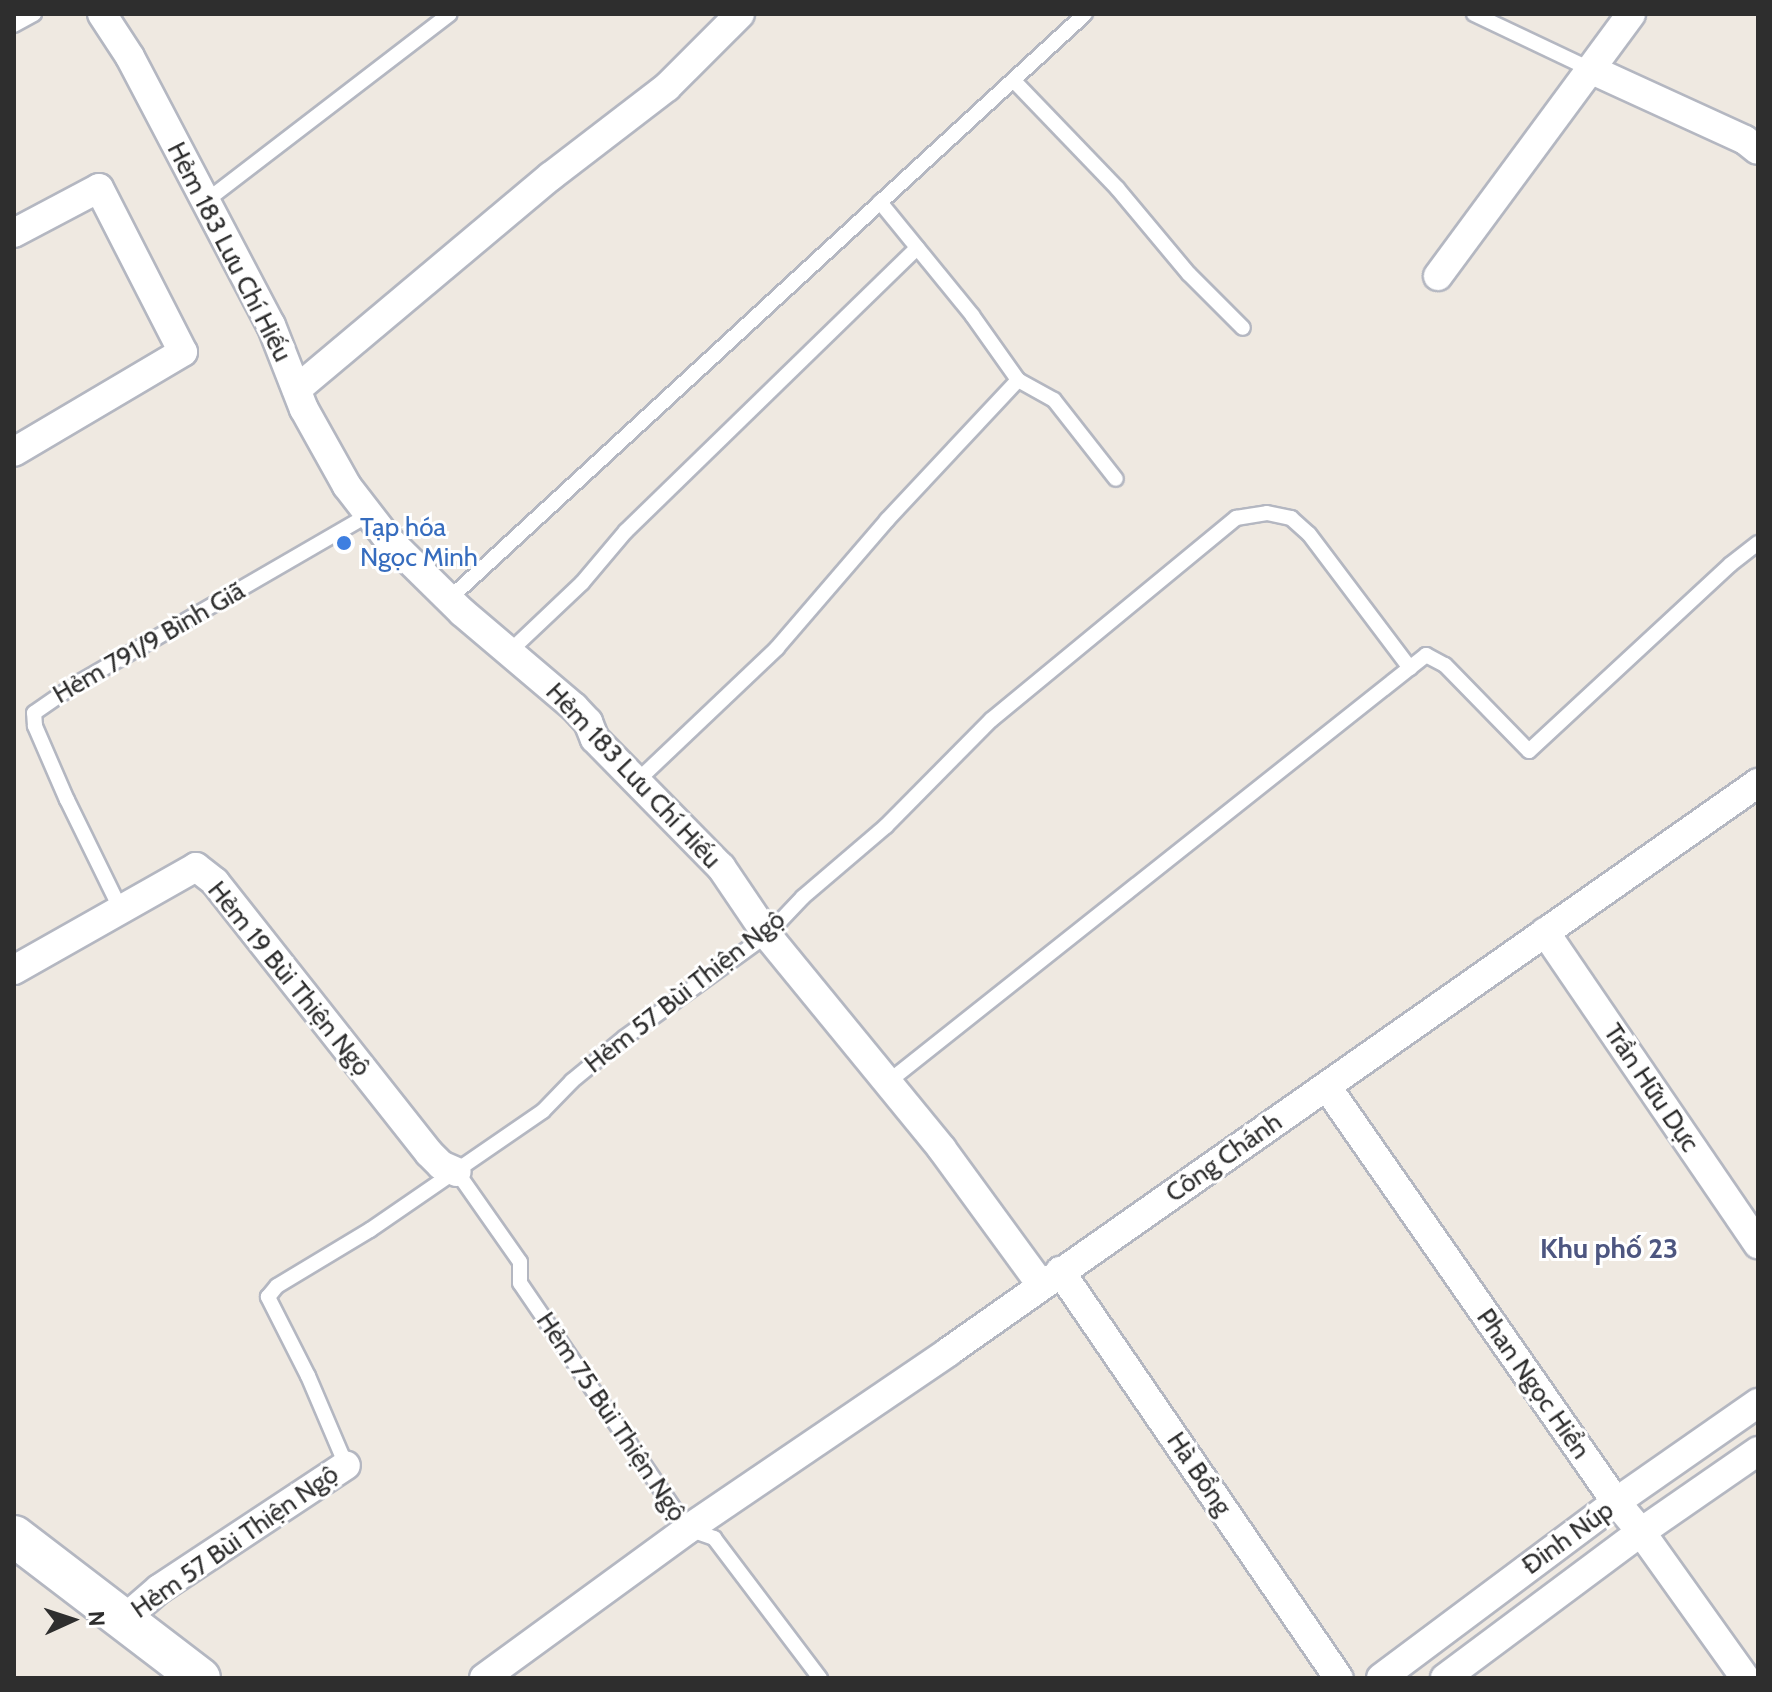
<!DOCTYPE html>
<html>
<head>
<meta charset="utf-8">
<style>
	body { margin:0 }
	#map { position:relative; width:1772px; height:1692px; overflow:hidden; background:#efe9e1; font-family:Cabin,sans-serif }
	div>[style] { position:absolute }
	.roads { filter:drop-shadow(2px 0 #b4b7c1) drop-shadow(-2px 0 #b4b7c1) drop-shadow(0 2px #b4b7c1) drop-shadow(0 -2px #b4b7c1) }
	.lane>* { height:14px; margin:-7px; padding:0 7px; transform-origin:7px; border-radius:7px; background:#fff }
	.street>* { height:28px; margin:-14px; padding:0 14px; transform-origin:14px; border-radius:14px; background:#fff }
	.secondary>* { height:40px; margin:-20px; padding:0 20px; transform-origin:20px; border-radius:20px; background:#fff }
	.dots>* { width:22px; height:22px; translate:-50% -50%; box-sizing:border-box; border:4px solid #fff; border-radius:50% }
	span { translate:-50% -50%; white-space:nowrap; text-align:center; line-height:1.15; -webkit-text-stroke:6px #fff; paint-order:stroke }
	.street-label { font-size:26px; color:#2e2e2e }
	.shop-label { font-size:26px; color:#366cbe }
	.left { translate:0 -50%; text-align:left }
	.neighbourhood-label { font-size:28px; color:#4d5680; font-weight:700 }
	.frame { position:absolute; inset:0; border:16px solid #2e2e2e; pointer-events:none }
	.north { position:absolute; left:32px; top:1580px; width:80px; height:80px; -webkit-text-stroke:6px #fff; paint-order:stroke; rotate:87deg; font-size:22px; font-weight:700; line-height:32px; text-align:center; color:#2e2e2e }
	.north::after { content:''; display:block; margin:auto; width:28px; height:36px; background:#2e2e2e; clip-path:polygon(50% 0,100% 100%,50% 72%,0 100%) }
</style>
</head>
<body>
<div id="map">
	<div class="roads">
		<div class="lane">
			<div style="left:1474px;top:14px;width:128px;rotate:25.4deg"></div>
			<div style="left:14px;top:25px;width:23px;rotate:-29deg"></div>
			<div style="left:1014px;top:81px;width:149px;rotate:46.1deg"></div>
			<div style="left:1117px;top:188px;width:112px;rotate:50.1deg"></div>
			<div style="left:1189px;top:274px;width:76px;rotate:45deg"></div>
			<div style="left:206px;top:201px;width:307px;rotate:-37.5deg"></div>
			<div style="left:880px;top:202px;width:146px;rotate:50.8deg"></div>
			<div style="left:972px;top:315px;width:80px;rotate:54.7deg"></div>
			<div style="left:1018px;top:380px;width:41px;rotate:29.1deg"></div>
			<div style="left:1054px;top:400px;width:100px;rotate:51.9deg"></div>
			<div style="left:449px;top:599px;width:864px;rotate:-42.61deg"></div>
			<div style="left:508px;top:653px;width:102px;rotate:-43.4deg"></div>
			<div style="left:582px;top:583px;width:68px;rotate:-49.8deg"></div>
			<div style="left:626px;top:531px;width:406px;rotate:-44.2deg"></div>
			<div style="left:637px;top:781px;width:193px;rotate:-43.5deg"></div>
			<div style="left:777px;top:648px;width:169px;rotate:-49.3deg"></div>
			<div style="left:887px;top:520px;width:192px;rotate:-46.9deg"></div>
			<div style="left:121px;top:910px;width:123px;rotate:-116.1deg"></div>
			<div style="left:67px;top:800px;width:81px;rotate:-113.4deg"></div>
			<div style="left:35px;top:726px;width:13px;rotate:-94deg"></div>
			<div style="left:34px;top:713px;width:47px;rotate:-34.7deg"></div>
			<div style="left:73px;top:686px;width:341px;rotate:-30.1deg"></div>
			<div style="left:888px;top:1082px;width:687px;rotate:-38.44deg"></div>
			<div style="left:1426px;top:655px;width:21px;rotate:28deg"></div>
			<div style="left:1445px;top:665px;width:120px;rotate:45.7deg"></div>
			<div style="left:1529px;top:751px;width:275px;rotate:-42.8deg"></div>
			<div style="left:1731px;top:564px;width:34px;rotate:-38deg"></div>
			<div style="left:457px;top:1172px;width:110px;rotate:55deg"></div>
			<div style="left:520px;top:1262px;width:21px;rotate:90deg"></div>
			<div style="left:520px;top:1283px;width:298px;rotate:55.7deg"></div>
			<div style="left:688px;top:1529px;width:28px;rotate:19deg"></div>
			<div style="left:714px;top:1538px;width:176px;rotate:52.9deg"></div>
			<div style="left:346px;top:1465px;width:97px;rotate:-113.1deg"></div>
			<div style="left:308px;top:1376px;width:89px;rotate:-116.9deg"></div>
			<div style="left:268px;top:1297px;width:14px;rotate:-51deg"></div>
			<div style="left:277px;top:1286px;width:109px;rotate:-31.1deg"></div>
			<div style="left:370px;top:1230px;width:210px;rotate:-34.5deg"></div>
			<div style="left:543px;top:1111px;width:42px;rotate:-46deg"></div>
			<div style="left:572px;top:1081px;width:67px;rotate:-39.6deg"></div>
			<div style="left:624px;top:1038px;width:176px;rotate:-35.8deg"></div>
			<div style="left:767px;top:935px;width:52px;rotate:-46.5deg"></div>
			<div style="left:803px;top:897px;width:109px;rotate:-40.5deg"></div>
			<div style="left:886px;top:826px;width:149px;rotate:-45.3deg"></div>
			<div style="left:991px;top:720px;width:318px;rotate:-39.5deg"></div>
			<div style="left:1236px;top:518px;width:31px;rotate:-9deg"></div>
			<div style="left:1267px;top:513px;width:25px;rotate:12deg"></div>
			<div style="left:1291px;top:518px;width:24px;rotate:42deg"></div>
			<div style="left:1309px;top:534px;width:168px;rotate:53deg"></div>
		</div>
		<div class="street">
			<div style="left:102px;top:14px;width:51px;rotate:56.9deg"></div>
			<div style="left:130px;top:57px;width:303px;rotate:62.3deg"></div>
			<div style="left:271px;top:325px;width:90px;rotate:68.6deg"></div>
			<div style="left:304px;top:409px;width:88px;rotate:60.8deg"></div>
			<div style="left:347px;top:486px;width:67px;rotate:52.3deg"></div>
			<div style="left:388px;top:539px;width:104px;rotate:44.6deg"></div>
			<div style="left:462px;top:612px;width:147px;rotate:40.3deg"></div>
			<div style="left:574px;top:707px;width:21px;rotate:47deg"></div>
			<div style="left:588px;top:722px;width:18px;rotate:68deg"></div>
			<div style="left:595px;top:739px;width:180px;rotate:45.5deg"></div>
			<div style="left:721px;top:867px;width:82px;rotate:55.9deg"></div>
			<div style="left:767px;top:935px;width:276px;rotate:50.7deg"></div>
			<div style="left:942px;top:1149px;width:168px;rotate:53.9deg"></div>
			<div style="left:1590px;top:69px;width:170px;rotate:24.6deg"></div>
			<div style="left:1745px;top:140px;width:16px;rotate:38deg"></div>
			<div style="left:14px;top:233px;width:96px;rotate:-27.9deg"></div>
			<div style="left:99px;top:188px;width:184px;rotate:62.9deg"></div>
			<div style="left:183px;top:352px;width:196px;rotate:149.4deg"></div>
			<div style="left:1438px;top:276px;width:325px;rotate:-53.6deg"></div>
			<div style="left:297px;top:389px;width:331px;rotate:-40deg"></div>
			<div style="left:551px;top:176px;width:146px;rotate:-37.5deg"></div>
			<div style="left:667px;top:87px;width:103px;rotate:-45deg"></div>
			<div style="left:1545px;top:932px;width:378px;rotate:55.7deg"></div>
			<div style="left:14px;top:970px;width:209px;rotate:-29.5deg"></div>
			<div style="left:196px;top:867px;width:24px;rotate:38deg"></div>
			<div style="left:215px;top:882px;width:345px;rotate:51.7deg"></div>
			<div style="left:429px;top:1153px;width:17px;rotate:45deg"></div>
			<div style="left:441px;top:1165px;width:17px;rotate:24deg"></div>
			<div style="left:1327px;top:1087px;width:506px;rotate:55.15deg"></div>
			<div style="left:1616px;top:1502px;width:39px;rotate:50deg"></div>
			<div style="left:1641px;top:1532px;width:179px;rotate:54.5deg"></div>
			<div style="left:1060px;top:1271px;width:493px;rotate:55.6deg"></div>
			<div style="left:123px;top:1620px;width:48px;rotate:-40.7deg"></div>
			<div style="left:159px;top:1589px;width:224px;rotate:-33.5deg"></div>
			<div style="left:484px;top:1678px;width:253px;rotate:-36.1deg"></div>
			<div style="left:688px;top:1529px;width:315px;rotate:-34.2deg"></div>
			<div style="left:948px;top:1352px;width:990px;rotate:-35.09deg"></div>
			<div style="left:1381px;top:1678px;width:294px;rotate:-36.8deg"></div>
			<div style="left:1616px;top:1502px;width:173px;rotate:-34.9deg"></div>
			<div style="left:1445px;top:1678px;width:244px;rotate:-36.7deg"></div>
			<div style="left:1641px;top:1532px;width:142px;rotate:-34.7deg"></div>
		</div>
		<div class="secondary">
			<div style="left:14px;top:1536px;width:234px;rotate:37.4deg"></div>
		</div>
	</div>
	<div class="dots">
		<div style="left:344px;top:543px;background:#3f7fe0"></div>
	</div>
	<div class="street-label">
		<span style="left:229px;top:252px;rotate:63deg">Hẻm 183 Lưu Chí Hiếu</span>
		<span style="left:149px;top:643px;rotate:-30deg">Hẻm 791/9 Bình Giã</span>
		<span style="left:633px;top:776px;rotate:47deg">Hẻm 183 Lưu Chí Hiếu</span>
		<span style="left:289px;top:979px;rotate:51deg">Hẻm 19 Bùi Thiện Ngộ</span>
		<span style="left:685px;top:992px;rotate:-38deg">Hẻm 57 Bùi Thiện Ngộ</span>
		<span style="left:1651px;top:1088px;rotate:56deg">Trần Hữu Dực</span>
		<span style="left:1224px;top:1158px;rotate:-35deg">Công Chánh</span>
		<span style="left:1533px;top:1384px;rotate:55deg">Phan Ngọc Hiển</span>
		<span style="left:611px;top:1417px;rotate:56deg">Hẻm 75 Bùi Thiện Ngộ</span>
		<span style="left:1199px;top:1474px;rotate:56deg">Hà Bổng</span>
		<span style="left:1568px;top:1538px;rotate:-36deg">Đinh Núp</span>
		<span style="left:235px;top:1542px;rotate:-35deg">Hẻm 57 Bùi Thiện Ngộ</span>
	</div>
	<div class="shop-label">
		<span class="left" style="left:360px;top:543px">Tạp hóa<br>Ngọc Minh</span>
	</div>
	<div class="neighbourhood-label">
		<span style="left:1609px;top:1248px">Khu phố 23</span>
	</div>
	<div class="frame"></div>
	<div class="north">N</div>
</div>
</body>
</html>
